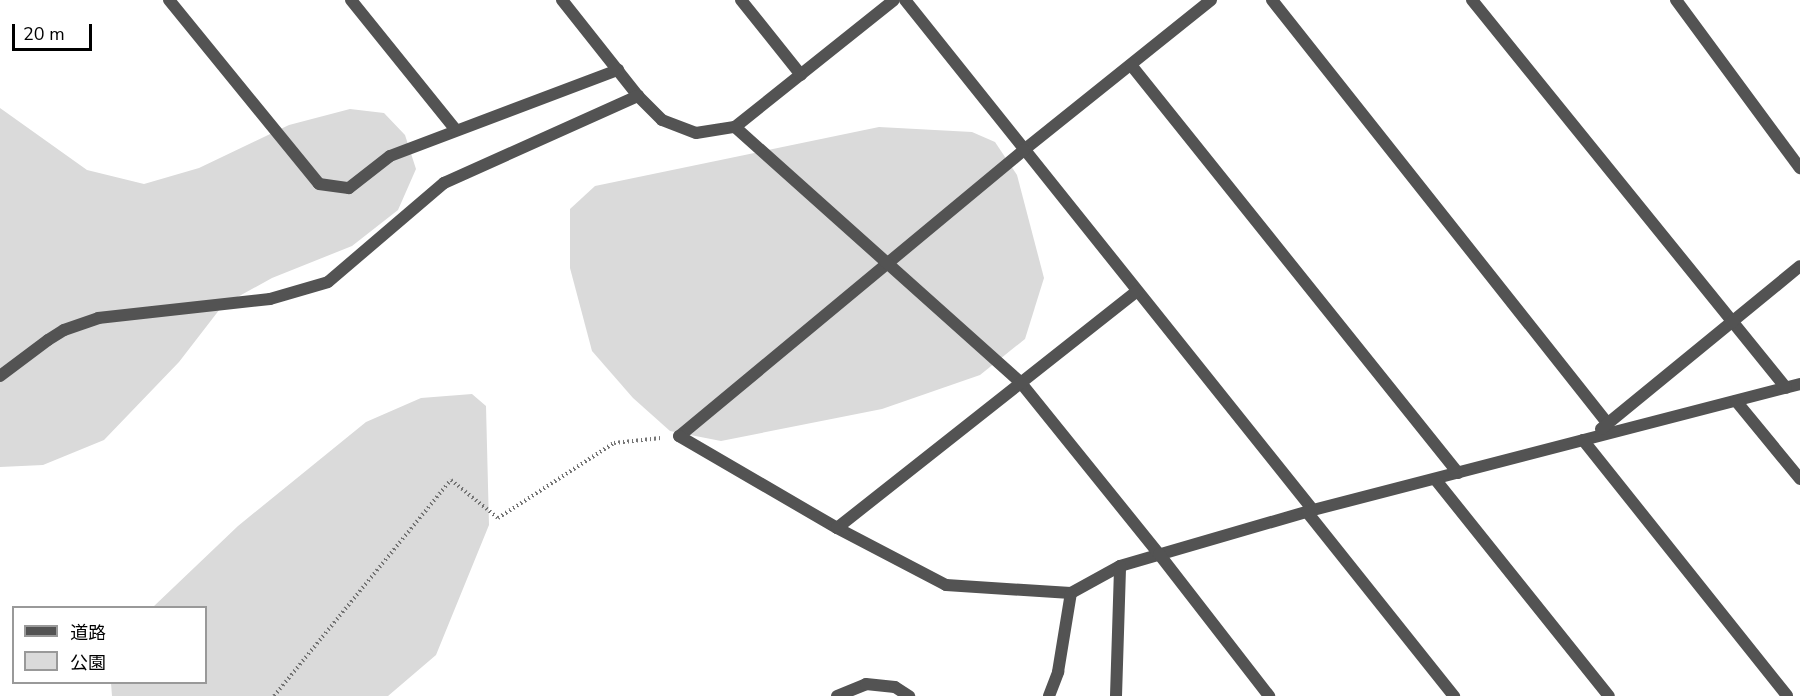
<!DOCTYPE html>
<html>
<head>
<meta charset="utf-8">
<style>
	body { margin:0 }
	#map { position:relative; width:1800px; height:696px; overflow:hidden; background:#fff; font-family:"Nunito Sans","Noto Sans JP",sans-serif }
	div>[style] { position:absolute }
	.green>* { inset:0; background:#dadada }
	.path>* { height:4px; margin-top:-2px; transform-origin:0; background:repeating-linear-gradient(90deg,#757575 0 1.5px,transparent 0 4.5px) }
	.street>* { height:12px; margin:-6px; padding:0 6px; transform-origin:6px; border-radius:6px; background:#535353 }
	span { translate:-50% -50%; white-space:nowrap; text-align:center; line-height:1.15; -webkit-text-stroke:5px #fff; paint-order:stroke }
	.legend { position:absolute; left:12px; top:606px; width:195px; height:78px; box-sizing:border-box; background:#fff; border:2px solid #999; margin:0; padding:8px 10px; list-style:none; font-size:18px; color:#000 }
	.legend li { display:flex; align-items:center; gap:12px; height:30px }
	.legend b { width:30px; border:2px solid #999 }
	.scale { position:absolute; left:12px; top:24px; width:80px; height:27px; box-sizing:border-box; border:3px solid #000; border-top:0; padding-left:8px; font-size:18px; line-height:21px; white-space:nowrap; color:#000; -webkit-text-stroke:4px #fff; paint-order:stroke }
</style>
</head>
<body>
<div id="map">
	<div class="green">
		<div style="clip-path:polygon(0 108px,87px 170px,144px 184px,199px 168px,289px 125px,350px 109px,384px 113px,405px 135px,416px 169px,398px 210px,352px 246px,272px 278px,223px 305px,179px 362px,104px 440px,43px 465px,0 467px)"></div>
		<div style="clip-path:polygon(879px 127px,972px 132px,995px 142px,1017px 175px,1044px 278px,1025px 339px,980px 375px,882px 409px,721px 441px,670px 431px,633px 398px,592px 351px,570px 268px,570px 209px,595px 186px)"></div>
		<div style="clip-path:polygon(472px 394px,486px 406px,489px 525px,436px 655px,388px 696px,112px 696px,111px 683px,206px 682px,206px 608px,153px 607px,238px 526px,366px 422px,421px 398px)"></div>
	</div>
	<div class="path">
		<div style="left:274px;top:696px;width:279px;rotate:-50.7deg"></div>
		<div style="left:451px;top:480px;width:60px;rotate:39deg"></div>
		<div style="left:498px;top:518px;width:138px;rotate:-32.9deg"></div>
		<div style="left:614px;top:443px;width:47px;rotate:-6.1deg"></div>
	</div>
	<div class="street">
		<div style="left:169px;top:0;width:237px;rotate:50.8deg"></div>
		<div style="left:319px;top:184px;width:30px;rotate:8deg"></div>
		<div style="left:349px;top:188px;width:52px;rotate:-38deg"></div>
		<div style="left:390px;top:156px;width:244px;rotate:-20.7deg"></div>
		<div style="left:351px;top:0;width:167px;rotate:51.1deg"></div>
		<div style="left:562px;top:0;width:122px;rotate:51.6deg"></div>
		<div style="left:638px;top:96px;width:34px;rotate:45deg"></div>
		<div style="left:662px;top:120px;width:36px;rotate:21deg"></div>
		<div style="left:696px;top:133px;width:39px;rotate:-9deg"></div>
		<div style="left:735px;top:127px;width:203px;rotate:-38.6deg"></div>
		<div style="left:741px;top:0;width:96px;rotate:51.3deg"></div>
		<div style="left:905px;top:0;width:653px;rotate:51.34deg"></div>
		<div style="left:1211px;top:0;width:240px;rotate:141.3deg"></div>
		<div style="left:1024px;top:150px;width:448px;rotate:140.3deg"></div>
		<div style="left:679px;top:436px;width:183px;rotate:30.2deg"></div>
		<div style="left:837px;top:528px;width:123px;rotate:27.6deg"></div>
		<div style="left:946px;top:585px;width:125px;rotate:3.7deg"></div>
		<div style="left:1071px;top:593px;width:56px;rotate:-28.9deg"></div>
		<div style="left:1120px;top:566px;width:201px;rotate:-16.2deg"></div>
		<div style="left:1313px;top:510px;width:503px;rotate:-14.51deg"></div>
		<div style="left:1272px;top:0;width:541px;rotate:51.6deg"></div>
		<div style="left:1472px;top:0;width:499px;rotate:51deg"></div>
		<div style="left:1676px;top:0;width:209px;rotate:53.6deg"></div>
		<div style="left:1131px;top:65px;width:523px;rotate:51.29deg"></div>
		<div style="left:735px;top:127px;width:384px;rotate:41.8deg"></div>
		<div style="left:1021px;top:383px;width:220px;rotate:51.1deg"></div>
		<div style="left:1159px;top:554px;width:180px;rotate:52.2deg"></div>
		<div style="left:0;top:376px;width:60px;rotate:-36.9deg"></div>
		<div style="left:48px;top:340px;width:19px;rotate:-32deg"></div>
		<div style="left:64px;top:330px;width:36px;rotate:-19deg"></div>
		<div style="left:98px;top:318px;width:173px;rotate:-6.3deg"></div>
		<div style="left:270px;top:299px;width:60px;rotate:-16.3deg"></div>
		<div style="left:328px;top:282px;width:153px;rotate:-40.5deg"></div>
		<div style="left:444px;top:183px;width:213px;rotate:-24.2deg"></div>
		<div style="left:1736px;top:401px;width:101px;rotate:50.6deg"></div>
		<div style="left:1601px;top:429px;width:257px;rotate:-39.3deg"></div>
		<div style="left:1583px;top:440px;width:327px;rotate:51.4deg"></div>
		<div style="left:1435px;top:479px;width:278px;rotate:51.3deg"></div>
		<div style="left:1307px;top:512px;width:236px;rotate:51.4deg"></div>
		<div style="left:837px;top:528px;width:382px;rotate:-38.3deg"></div>
		<div style="left:837px;top:696px;width:31px;rotate:-22deg"></div>
		<div style="left:866px;top:684px;width:29px;rotate:6deg"></div>
		<div style="left:895px;top:687px;width:17px;rotate:33deg"></div>
		<div style="left:1049px;top:696px;width:26px;rotate:-69deg"></div>
		<div style="left:1058px;top:672px;width:80px;rotate:-80.7deg"></div>
		<div style="left:1116px;top:696px;width:130px;rotate:-88.2deg"></div>
	</div>
	<ul class="legend">
	<li><b style="height:8px;background:#535353"></b>道路</li>
	<li><b style="height:16px;background:#dadada"></b>公園</li>
	</ul>
	<div class="scale">20 m</div>
</div>
</body>
</html>
